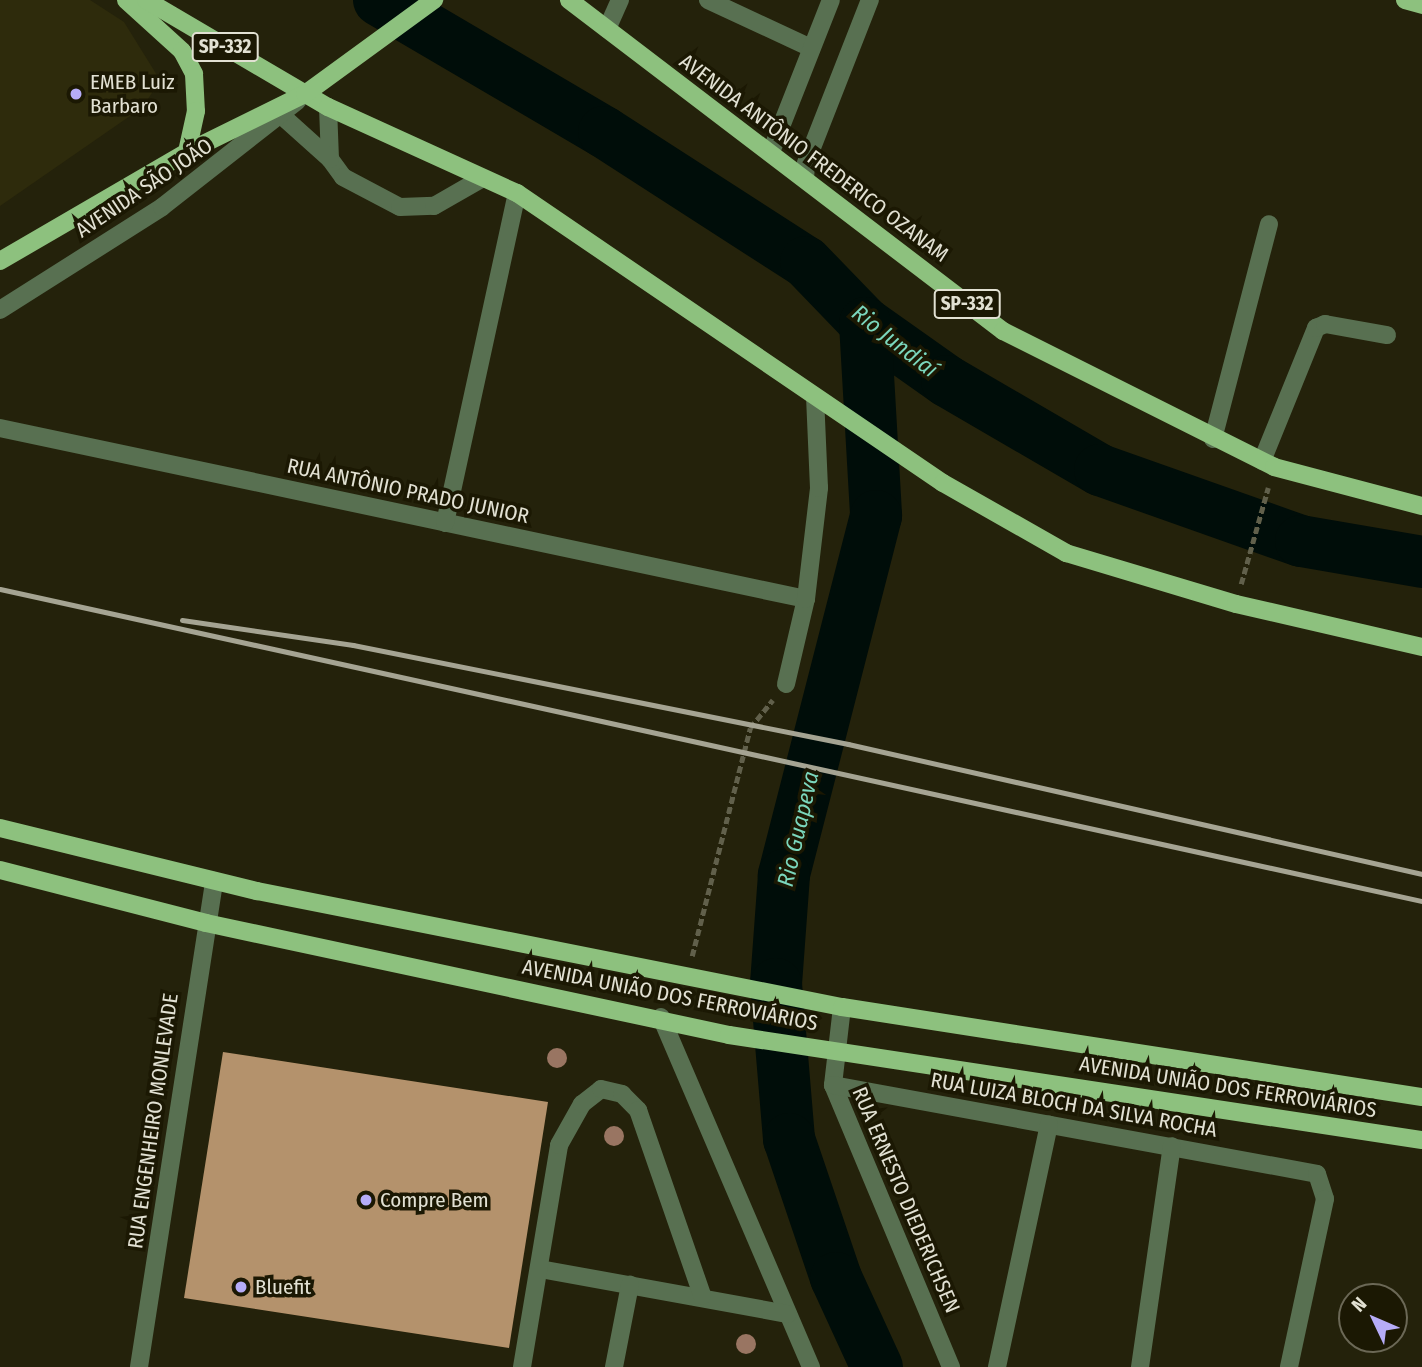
<!DOCTYPE html>
<html>
<head>
<meta charset="utf-8">
<style>
	body { margin:0 }
	#map { position:relative; width:1422px; height:1367px; overflow:hidden; background:#24220b; font-family:"Fira Sans Condensed",sans-serif }
	div>[style] { position:absolute }
	.built>* { inset:0; background:#2e2b0c }
	.river>* { height:52px; margin:-26px; padding:0 26px; transform-origin:26px; border-radius:26px; background:#000d09 }
	.building>* { inset:0; background:#b4926c }
	.path>* { height:4.5px; margin-top:-2.25px; transform-origin:0; background:repeating-linear-gradient(90deg,#61604b 0 7px,transparent 0 10.5px) }
	.minor>* { height:18px; margin:-9px; padding:0 9px; transform-origin:9px; border-radius:9px; background:#587051 }
	.major>* { height:18px; margin:-9px; padding:0 9px; transform-origin:9px; border-radius:9px; background:#8dc17e }
	.rail>* { height:5px; margin:-2.5px; padding:0 2.5px; transform-origin:2.5px; border-radius:2.5px; background:#a5a493 }
	.trees>* { width:20px; height:20px; margin:-10px; border-radius:50%; background:#997562 }
	.dots>* { width:19px; height:19px; translate:-50% -50%; box-sizing:border-box; border:4px solid #1b1803; border-radius:50% }
	span { translate:-50% -50%; white-space:nowrap; text-align:center; line-height:1.15; -webkit-text-stroke:7px #1b1803; paint-order:stroke }
	.shield-label span { padding:2px 5px; background:#1b1803; border:2px solid; border-radius:5px; -webkit-text-stroke-width:0 }
	.shield-label { font-size:19px; color:#e2e1d3; font-weight:700 }
	.poi-label { font-size:21px; color:#e2e1d3 }
	.left { translate:0 -50%; text-align:left }
	.street-label { font-size:21px; color:#e2e1d3 }
	.water-label { font-size:23px; color:#7bd7bd; font-style:italic }
	.north { position:absolute; left:1338px; top:1283px; width:70px; height:70px; box-sizing:border-box; background:#1b1803; border:2px solid #6b6856; border-radius:50%; rotate:314deg; font-size:19px; font-weight:700; line-height:28px; text-align:center; color:#e2e1d3 }
	.north::after { content:''; display:block; margin:auto; width:24px; height:32px; background:#b6acf8; clip-path:polygon(50% 0,100% 100%,50% 72%,0 100%) }
</style>
</head>
<body>
<div id="map">
	<div class="built">
		<div style="clip-path:polygon(0 0,90px 0,124px 22px,160px 80px,143px 107px,0 206px)"></div>
	</div>
	<div class="river">
		<div style="left:379px;top:0;width:261px;rotate:30.4deg"></div>
		<div style="left:604px;top:132px;width:240px;rotate:32.8deg"></div>
		<div style="left:806px;top:262px;width:85px;rotate:46deg"></div>
		<div style="left:865px;top:323px;width:100px;rotate:35.3deg"></div>
		<div style="left:947px;top:381px;width:177px;rotate:30.2deg"></div>
		<div style="left:1100px;top:470px;width:213px;rotate:19.5deg"></div>
		<div style="left:1301px;top:541px;width:123px;rotate:9.8deg"></div>
		<div style="left:865px;top:323px;width:193px;rotate:86.7deg"></div>
		<div style="left:876px;top:516px;width:371px;rotate:104.4deg"></div>
		<div style="left:784px;top:875px;width:109px;rotate:94.2deg"></div>
		<div style="left:776px;top:984px;width:156px;rotate:85.2deg"></div>
		<div style="left:789px;top:1139px;width:147px;rotate:71.3deg"></div>
		<div style="left:836px;top:1278px;width:98px;rotate:65.3deg"></div>
	</div>
	<div class="building">
		<div style="clip-path:polygon(223px 1052px,548px 1102px,509px 1348px,184px 1298px)"></div>
	</div>
	<div class="path">
		<div style="left:1241px;top:584px;width:100px;rotate:-74.3deg"></div>
		<div style="left:692px;top:956px;width:235px;rotate:-75.7deg"></div>
		<div style="left:750px;top:728px;width:36px;rotate:-51deg"></div>
	</div>
	<div class="minor">
		<div style="left:708px;top:0;width:114px;rotate:25deg"></div>
		<div style="left:607px;top:29px;width:32px;rotate:-66deg"></div>
		<div style="left:328px;top:107px;width:52px;rotate:87.8deg"></div>
		<div style="left:330px;top:159px;width:22px;rotate:54deg"></div>
		<div style="left:343px;top:177px;width:64px;rotate:27.8deg"></div>
		<div style="left:400px;top:207px;width:34px;rotate:-2deg"></div>
		<div style="left:434px;top:206px;width:54px;rotate:-29.9deg"></div>
		<div style="left:281px;top:115px;width:66px;rotate:41.9deg"></div>
		<div style="left:771px;top:152px;width:163px;rotate:-68.5deg"></div>
		<div style="left:805px;top:179px;width:16px;rotate:-86deg"></div>
		<div style="left:806px;top:163px;width:175px;rotate:-68.6deg"></div>
		<div style="left:0;top:310px;width:192px;rotate:-32.4deg"></div>
		<div style="left:162px;top:207px;width:172px;rotate:-38.1deg"></div>
		<div style="left:0;top:428px;width:824px;rotate:11.98deg"></div>
		<div style="left:1213px;top:439px;width:222px;rotate:-75.4deg"></div>
		<div style="left:1262px;top:461px;width:144px;rotate:-67.9deg"></div>
		<div style="left:1316px;top:328px;width:10px;rotate:-24deg"></div>
		<div style="left:1325px;top:324px;width:63px;rotate:10.1deg"></div>
		<div style="left:445px;top:523px;width:338px;rotate:-77.7deg"></div>
		<div style="left:786px;top:684px;width:87px;rotate:-76.8deg"></div>
		<div style="left:806px;top:599px;width:112px;rotate:-83.3deg"></div>
		<div style="left:819px;top:488px;width:91px;rotate:-92.5deg"></div>
		<div style="left:842px;top:1007px;width:79px;rotate:96.6deg"></div>
		<div style="left:833px;top:1085px;width:306px;rotate:67.3deg"></div>
		<div style="left:661px;top:1017px;width:381px;rotate:66.8deg"></div>
		<div style="left:833px;top:1085px;width:492px;rotate:10.4deg"></div>
		<div style="left:1317px;top:1174px;width:26px;rotate:72deg"></div>
		<div style="left:1325px;top:1199px;width:172px;rotate:102.1deg"></div>
		<div style="left:540px;top:1269px;width:252px;rotate:10.3deg"></div>
		<div style="left:139px;top:1367px;width:492px;rotate:-81.2deg"></div>
		<div style="left:522px;top:1367px;width:225px;rotate:-80.5deg"></div>
		<div style="left:559px;top:1145px;width:47px;rotate:-60.7deg"></div>
		<div style="left:582px;top:1104px;width:24px;rotate:-38deg"></div>
		<div style="left:601px;top:1089px;width:22px;rotate:13deg"></div>
		<div style="left:622px;top:1094px;width:23px;rotate:45deg"></div>
		<div style="left:638px;top:1110px;width:196px;rotate:70.9deg"></div>
		<div style="left:614px;top:1367px;width:84px;rotate:-79deg"></div>
		<div style="left:997px;top:1367px;width:248px;rotate:-77.9deg"></div>
		<div style="left:1140px;top:1367px;width:223px;rotate:-81.8deg"></div>
	</div>
	<div class="major">
		<div style="left:126px;top:0;width:76px;rotate:42.3deg"></div>
		<div style="left:182px;top:51px;width:26px;rotate:62deg"></div>
		<div style="left:194px;top:74px;width:37px;rotate:87deg"></div>
		<div style="left:196px;top:111px;width:42px;rotate:102.4deg"></div>
		<div style="left:146px;top:0;width:211px;rotate:30.5deg"></div>
		<div style="left:328px;top:107px;width:208px;rotate:24.5deg"></div>
		<div style="left:517px;top:193px;width:515px;rotate:34.25deg"></div>
		<div style="left:943px;top:483px;width:142px;rotate:29.6deg"></div>
		<div style="left:1066px;top:553px;width:177px;rotate:16.7deg"></div>
		<div style="left:1236px;top:604px;width:191px;rotate:13deg"></div>
		<div style="left:569px;top:0;width:546px;rotate:37.33deg"></div>
		<div style="left:1003px;top:331px;width:303px;rotate:26.6deg"></div>
		<div style="left:1274px;top:467px;width:153px;rotate:14.8deg"></div>
		<div style="left:1405px;top:0;width:18px;rotate:16deg"></div>
		<div style="left:0;top:261px;width:216px;rotate:-30.2deg"></div>
		<div style="left:187px;top:152px;width:131px;rotate:-26.2deg"></div>
		<div style="left:305px;top:94px;width:160px;rotate:-36.1deg"></div>
		<div style="left:0;top:828px;width:265px;rotate:13.8deg"></div>
		<div style="left:257px;top:891px;width:596px;rotate:11.22deg"></div>
		<div style="left:842px;top:1007px;width:587px;rotate:8.82deg"></div>
		<div style="left:0;top:870px;width:213px;rotate:14.4deg"></div>
		<div style="left:206px;top:923px;width:535px;rotate:12.09deg"></div>
		<div style="left:729px;top:1035px;width:701px;rotate:8.62deg"></div>
	</div>
	<div class="rail">
		<div style="left:0;top:589px;width:1456px;rotate:12.38deg"></div>
		<div style="left:182px;top:620px;width:173px;rotate:8.3deg"></div>
		<div style="left:353px;top:645px;width:505px;rotate:11.31deg"></div>
		<div style="left:848px;top:744px;width:589px;rotate:12.76deg"></div>
	</div>
	<div class="trees">
		<div style="left:557px;top:1058px"></div>
		<div style="left:614px;top:1136px"></div>
		<div style="left:746px;top:1344px"></div>
	</div>
	<div class="dots">
		<div style="left:76px;top:94px;background:#b6acf8"></div>
		<div style="left:366px;top:1200px;background:#b6acf8"></div>
		<div style="left:241px;top:1287px;background:#b6acf8"></div>
	</div>
	<div class="shield-label">
		<span style="left:225px;top:47px">SP-332</span>
		<span style="left:967px;top:304px">SP-332</span>
	</div>
	<div class="poi-label">
		<span class="left" style="left:90px;top:94px">EMEB Luiz<br>Barbaro</span>
		<span class="left" style="left:380px;top:1200px">Compre Bem</span>
		<span class="left" style="left:255px;top:1287px">Bluefit</span>
	</div>
	<div class="street-label">
		<span style="left:814px;top:158px;rotate:37deg">AVENIDA ANTÔNIO FREDERICO OZANAM</span>
		<span style="left:144px;top:188px;rotate:-34deg">AVENIDA SÃO JOÃO</span>
		<span style="left:408px;top:491px;rotate:12deg">RUA ANTÔNIO PRADO JUNIOR</span>
		<span style="left:670px;top:995px;rotate:11deg">AVENIDA UNIÃO DOS FERROVIÁRIOS</span>
		<span style="left:1228px;top:1087px;rotate:9deg">AVENIDA UNIÃO DOS FERROVIÁRIOS</span>
		<span style="left:1074px;top:1105px;rotate:10deg">RUA LUIZA BLOCH DA SILVA ROCHA</span>
		<span style="left:153px;top:1121px;rotate:-82deg">RUA ENGENHEIRO MONLEVADE</span>
		<span style="left:906px;top:1200px;rotate:67deg">RUA ERNESTO DIEDERICHSEN</span>
	</div>
	<div class="water-label">
		<span style="left:895px;top:341px;rotate:38deg">Rio Jundiaí</span>
		<span style="left:798px;top:829px;rotate:-77deg">Rio Guapeva</span>
	</div>
	<div class="north">N</div>
</div>
</body>
</html>
